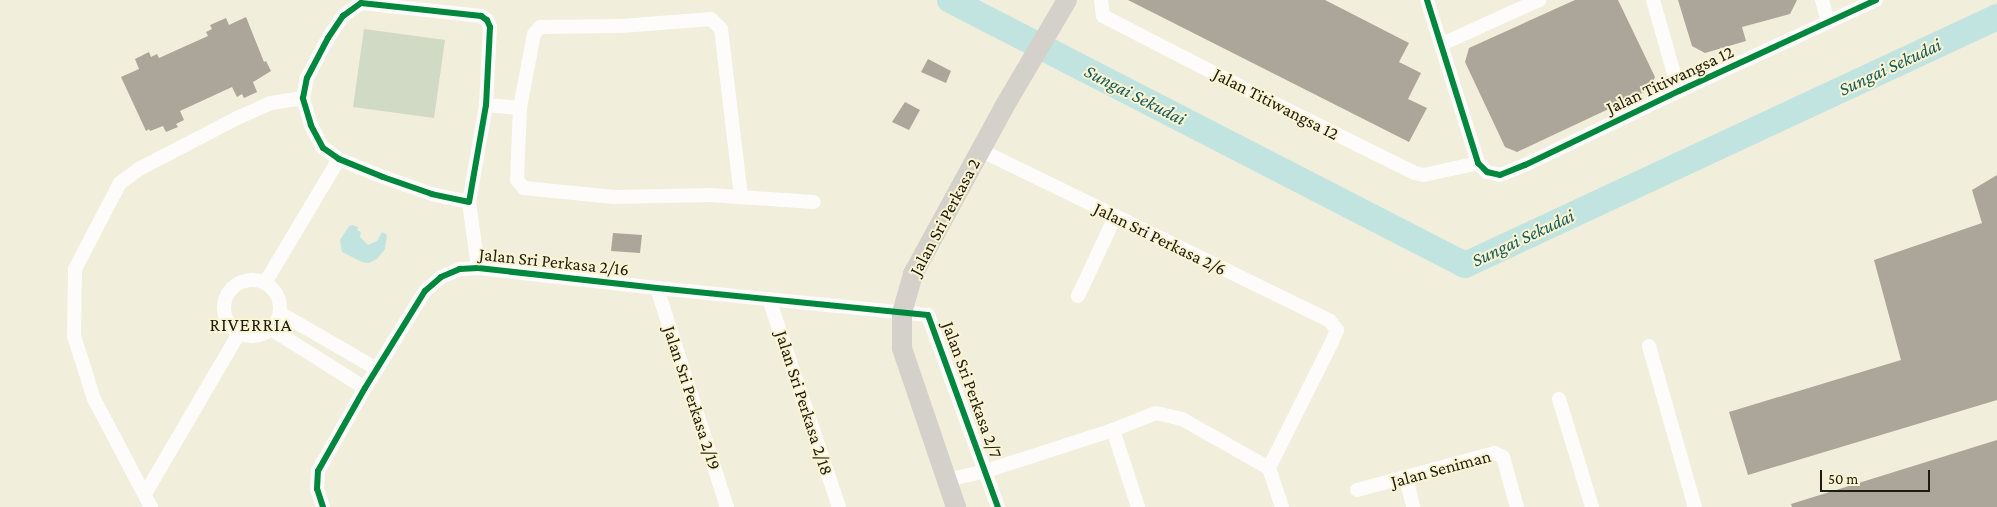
<!DOCTYPE html>
<html>
<head>
<meta charset="utf-8">
<style>
	body { margin:0 }
	#map { position:relative; width:1997px; height:507px; overflow:hidden; background:#f1eedc; font-family:"Crimson Pro",serif }
	div>[style] { position:absolute }
	.green>* { inset:0; background:#d1dac4 }
	.water>* { inset:0; background:#c1e4e0 }
	.river>* { height:26px; margin:-13px; padding:0 13px; transform-origin:13px; border-radius:13px; background:#c1e4e0 }
	.building>* { inset:0; background:#aca599 }
	.street>* { height:14px; margin:-7px; padding:0 7px; transform-origin:7px; border-radius:7px; background:#fdfcfa }
	.street>.ring { margin:-7px; padding:0; box-sizing:content-box; background:none; border:14px solid #fdfcfa; border-radius:50% }
	.secondary>* { height:20px; margin:-10px; padding:0 10px; transform-origin:10px; border-radius:10px; background:#d4d1ca }
	.cycleway>* { height:6px; margin:-3px; padding:0 3px; transform-origin:3px; border-radius:3px; background:#00873e }
	span { translate:-50% -50%; white-space:nowrap; text-align:center; line-height:1.15; -webkit-text-stroke:4px #faf4d3; paint-order:stroke }
	.street-label { font-size:18px; color:#1e1b0f }
	.water-label { font-size:19px; color:#165c5f; font-style:italic }
	.neighbourhood-label { font-size:19px; color:#1e1b0f; letter-spacing:1px }
	.scale { position:absolute; left:1820px; top:470px; width:110px; height:22px; box-sizing:border-box; border:2px solid #1e1b0f; border-top:0; padding-left:6px; font-size:15px; line-height:18px; white-space:nowrap; color:#1e1b0f; -webkit-text-stroke:4px #faf4d3; paint-order:stroke }
</style>
</head>
<body>
<div id="map">
	<div class="green">
		<div style="clip-path:polygon(364px 29px,445px 40px,434px 118px,353px 107px)"></div>
	</div>
	<div class="water">
		<div style="clip-path:polygon(352px 225px,358px 227px,357px 230px,361px 232px,360px 237px,368px 245px,377px 241px,382px 232px,387px 235px,385px 249px,377px 259px,369px 263px,362px 262px,342px 252px,340px 240px,349px 226px)"></div>
	</div>
	<div class="river">
		<div style="left:950px;top:0;width:579px;rotate:27.23deg"></div>
		<div style="left:1465px;top:265px;width:587px;rotate:-24.99deg"></div>
	</div>
	<div class="building">
		<div style="clip-path:polygon(1128px 0,1325px 0,1409px 43px,1399px 62px,1421px 73px,1408px 99px,1427px 108px,1409px 142px)"></div>
		<div style="clip-path:polygon(1575px 0,1618px 0,1655px 77px,1649px 90px,1517px 152px,1505px 147px,1465px 62px,1469px 48px)"></div>
		<div style="clip-path:polygon(1678px 0,1797px 0,1790px 14px,1742px 27px,1746px 41px,1705px 53px,1692px 46px)"></div>
		<div style="clip-path:polygon(246px 17px,264px 62px,266px 61px,271px 71px,253px 82px,257px 92px,244px 98px,242px 94px,237px 97px,232px 87px,180px 111px,184px 120px,176px 124px,178px 127px,166px 132px,163px 126px,150px 131px,149px 129px,146px 131px,121px 77px,139px 69px,135px 59px,149px 52px,151px 57px,157px 54px,159px 58px,208px 36px,206px 32px,212px 29px,210px 25px,226px 18px,229px 25px)"></div>
		<div style="clip-path:polygon(928px 59px,951px 71px,946px 83px,921px 72px)"></div>
		<div style="clip-path:polygon(905px 102px,920px 110px,909px 130px,892px 122px)"></div>
		<div style="clip-path:polygon(1997px 175px,1997px 400px,1748px 475px,1729px 412px,1901px 360px,1874px 260px,1982px 223px,1972px 190px)"></div>
		<div style="clip-path:polygon(613px 233px,642px 235px,640px 253px,611px 251px)"></div>
		<div style="clip-path:polygon(1997px 440px,1997px 507px,1792px 507px,1791px 504px)"></div>
	</div>
	<div class="street">
		<div style="left:1101px;top:0;width:16px;rotate:83deg"></div>
		<div style="left:1103px;top:16px;width:162px;rotate:27.2deg"></div>
		<div style="left:1247px;top:90px;width:187px;rotate:26.3deg"></div>
		<div style="left:1415px;top:173px;width:9px;rotate:13deg"></div>
		<div style="left:1424px;top:175px;width:55px;rotate:-12.5deg"></div>
		<div style="left:1427px;top:0;width:171px;rotate:72.6deg"></div>
		<div style="left:1478px;top:163px;width:13px;rotate:45deg"></div>
		<div style="left:1487px;top:172px;width:13px;rotate:13deg"></div>
		<div style="left:1500px;top:175px;width:27px;rotate:-22deg"></div>
		<div style="left:1525px;top:165px;width:171px;rotate:-25.7deg"></div>
		<div style="left:1679px;top:91px;width:217px;rotate:-24.8deg"></div>
		<div style="left:1653px;top:0;width:95px;rotate:74.1deg"></div>
		<div style="left:1822px;top:0;width:23px;rotate:75deg"></div>
		<div style="left:361px;top:3px;width:121px;rotate:6.2deg"></div>
		<div style="left:481px;top:16px;width:7px;rotate:34deg"></div>
		<div style="left:487px;top:20px;width:8px;rotate:67deg"></div>
		<div style="left:490px;top:27px;width:78px;rotate:92.9deg"></div>
		<div style="left:486px;top:105px;width:98px;rotate:99.9deg"></div>
		<div style="left:469px;top:202px;width:38px;rotate:-168deg"></div>
		<div style="left:432px;top:194px;width:52px;rotate:-160.9deg"></div>
		<div style="left:383px;top:177px;width:48px;rotate:-157.8deg"></div>
		<div style="left:339px;top:159px;width:19px;rotate:-145deg"></div>
		<div style="left:323px;top:148px;width:26px;rotate:-118deg"></div>
		<div style="left:311px;top:125px;width:28px;rotate:-107deg"></div>
		<div style="left:303px;top:98px;width:20px;rotate:-79deg"></div>
		<div style="left:307px;top:78px;width:45px;rotate:-62.3deg"></div>
		<div style="left:328px;top:38px;width:27px;rotate:-56deg"></div>
		<div style="left:343px;top:16px;width:22px;rotate:-36deg"></div>
		<div style="left:1442px;top:44px;width:107px;rotate:-24.4deg"></div>
		<div style="left:486px;top:105px;width:34px;rotate:5deg"></div>
		<div style="left:520px;top:108px;width:75px;rotate:-79.3deg"></div>
		<div style="left:534px;top:34px;width:9px;rotate:-49deg"></div>
		<div style="left:540px;top:27px;width:82px;rotate:-0.7deg"></div>
		<div style="left:622px;top:26px;width:89px;rotate:-4.5deg"></div>
		<div style="left:711px;top:19px;width:14px;rotate:45deg"></div>
		<div style="left:721px;top:29px;width:168px;rotate:83.2deg"></div>
		<div style="left:520px;top:108px;width:72px;rotate:92.4deg"></div>
		<div style="left:517px;top:180px;width:11px;rotate:49deg"></div>
		<div style="left:524px;top:188px;width:90px;rotate:5.7deg"></div>
		<div style="left:614px;top:197px;width:96px;rotate:-1.2deg"></div>
		<div style="left:710px;top:195px;width:104px;rotate:3.9deg"></div>
		<div style="left:980px;top:150px;width:390px;rotate:26deg"></div>
		<div style="left:1330px;top:321px;width:11px;rotate:52deg"></div>
		<div style="left:1337px;top:330px;width:13px;rotate:113deg"></div>
		<div style="left:1332px;top:342px;width:141px;rotate:116.6deg"></div>
		<div style="left:1269px;top:468px;width:41px;rotate:71.6deg"></div>
		<div style="left:469px;top:202px;width:67px;rotate:82.2deg"></div>
		<div class="ring" style="left:224px;top:280px;width:42px;height:42px"></div>
		<div style="left:265px;top:283px;width:144px;rotate:-59.2deg"></div>
		<div style="left:657px;top:288px;width:230px;rotate:72.3deg"></div>
		<div style="left:1078px;top:296px;width:87px;rotate:-64.9deg"></div>
		<div style="left:769px;top:299px;width:219px;rotate:71.4deg"></div>
		<div style="left:280px;top:313px;width:112px;rotate:30deg"></div>
		<div style="left:271px;top:329px;width:111px;rotate:32.1deg"></div>
		<div style="left:1649px;top:346px;width:167px;rotate:74.1deg"></div>
		<div style="left:1559px;top:399px;width:113px;rotate:73deg"></div>
		<div style="left:1113px;top:430px;width:81px;rotate:72deg"></div>
		<div style="left:1406px;top:478px;width:30px;rotate:76deg"></div>
		<div style="left:947px;top:480px;width:40px;rotate:-13deg"></div>
		<div style="left:986px;top:471px;width:133px;rotate:-17.9deg"></div>
		<div style="left:1113px;top:430px;width:46px;rotate:-21.6deg"></div>
		<div style="left:1156px;top:413px;width:27px;rotate:13deg"></div>
		<div style="left:1182px;top:419px;width:100px;rotate:29.4deg"></div>
		<div style="left:1357px;top:490px;width:143px;rotate:-15deg"></div>
		<div style="left:1495px;top:453px;width:9px;rotate:27deg"></div>
		<div style="left:1503px;top:457px;width:52px;rotate:74.4deg"></div>
		<div style="left:145px;top:494px;width:186px;rotate:-59.7deg"></div>
		<div style="left:151px;top:507px;width:122px;rotate:-117.8deg"></div>
		<div style="left:94px;top:399px;width:66px;rotate:-107.6deg"></div>
		<div style="left:74px;top:336px;width:67px;rotate:-89.1deg"></div>
		<div style="left:75px;top:269px;width:97px;rotate:-62.4deg"></div>
		<div style="left:120px;top:183px;width:24px;rotate:-36deg"></div>
		<div style="left:139px;top:169px;width:110px;rotate:-27.5deg"></div>
		<div style="left:237px;top:118px;width:37px;rotate:-24deg"></div>
		<div style="left:271px;top:103px;width:32px;rotate:-9deg"></div>
		<div style="left:323px;top:507px;width:19px;rotate:-108deg"></div>
		<div style="left:317px;top:489px;width:18px;rotate:-87deg"></div>
		<div style="left:318px;top:471px;width:95px;rotate:-60.5deg"></div>
		<div style="left:365px;top:388px;width:114px;rotate:-58.3deg"></div>
		<div style="left:425px;top:291px;width:21px;rotate:-41deg"></div>
		<div style="left:441px;top:277px;width:21px;rotate:-23deg"></div>
		<div style="left:460px;top:269px;width:18px;rotate:-3deg"></div>
		<div style="left:478px;top:268px;width:180px;rotate:6.4deg"></div>
		<div style="left:657px;top:288px;width:272px;rotate:5.7deg"></div>
		<div style="left:928px;top:315px;width:204px;rotate:70deg"></div>
	</div>
	<div class="secondary">
		<div style="left:956px;top:507px;width:168px;rotate:-108.8deg"></div>
		<div style="left:902px;top:348px;width:35px;rotate:-90deg"></div>
		<div style="left:902px;top:313px;width:41px;rotate:-74.2deg"></div>
		<div style="left:913px;top:274px;width:190px;rotate:-61.4deg"></div>
		<div style="left:1004px;top:107px;width:124px;rotate:-59.5deg"></div>
	</div>
	<div class="cycleway">
		<div style="left:1427px;top:0;width:171px;rotate:72.6deg"></div>
		<div style="left:1478px;top:163px;width:13px;rotate:45deg"></div>
		<div style="left:1487px;top:172px;width:13px;rotate:13deg"></div>
		<div style="left:1500px;top:175px;width:27px;rotate:-22deg"></div>
		<div style="left:1525px;top:165px;width:171px;rotate:-25.7deg"></div>
		<div style="left:1679px;top:91px;width:217px;rotate:-24.8deg"></div>
		<div style="left:361px;top:3px;width:121px;rotate:6.2deg"></div>
		<div style="left:481px;top:16px;width:7px;rotate:34deg"></div>
		<div style="left:487px;top:20px;width:8px;rotate:67deg"></div>
		<div style="left:490px;top:27px;width:78px;rotate:92.9deg"></div>
		<div style="left:486px;top:105px;width:98px;rotate:99.9deg"></div>
		<div style="left:469px;top:202px;width:38px;rotate:-168deg"></div>
		<div style="left:432px;top:194px;width:52px;rotate:-160.9deg"></div>
		<div style="left:383px;top:177px;width:48px;rotate:-157.8deg"></div>
		<div style="left:339px;top:159px;width:19px;rotate:-145deg"></div>
		<div style="left:323px;top:148px;width:26px;rotate:-118deg"></div>
		<div style="left:311px;top:125px;width:28px;rotate:-107deg"></div>
		<div style="left:303px;top:98px;width:20px;rotate:-79deg"></div>
		<div style="left:307px;top:78px;width:45px;rotate:-62.3deg"></div>
		<div style="left:328px;top:38px;width:27px;rotate:-56deg"></div>
		<div style="left:343px;top:16px;width:22px;rotate:-36deg"></div>
		<div style="left:323px;top:507px;width:19px;rotate:-108deg"></div>
		<div style="left:317px;top:489px;width:18px;rotate:-87deg"></div>
		<div style="left:318px;top:471px;width:95px;rotate:-60.5deg"></div>
		<div style="left:365px;top:388px;width:114px;rotate:-58.3deg"></div>
		<div style="left:425px;top:291px;width:21px;rotate:-41deg"></div>
		<div style="left:441px;top:277px;width:21px;rotate:-23deg"></div>
		<div style="left:460px;top:269px;width:18px;rotate:-3deg"></div>
		<div style="left:478px;top:268px;width:180px;rotate:6.4deg"></div>
		<div style="left:657px;top:288px;width:272px;rotate:5.7deg"></div>
		<div style="left:928px;top:315px;width:204px;rotate:70deg"></div>
	</div>
	<div class="street-label">
		<span style="left:1670px;top:80px;rotate:-25deg">Jalan Titiwangsa 12</span>
		<span style="left:1276px;top:104px;rotate:27deg">Jalan Titiwangsa 12</span>
		<span style="left:945px;top:217px;rotate:-62deg">Jalan Sri Perkasa 2</span>
		<span style="left:1160px;top:239px;rotate:26deg">Jalan Sri Perkasa 2/6</span>
		<span style="left:554px;top:262px;rotate:6deg">Jalan Sri Perkasa 2/16</span>
		<span style="left:972px;top:390px;rotate:70deg">Jalan Sri Perkasa 2/7</span>
		<span style="left:692px;top:398px;rotate:72deg">Jalan Sri Perkasa 2/19</span>
		<span style="left:804px;top:403px;rotate:72deg">Jalan Sri Perkasa 2/18</span>
		<span style="left:1441px;top:469px;rotate:-15deg">Jalan Seniman</span>
	</div>
	<div class="water-label">
		<span style="left:1890px;top:67px;rotate:-25deg">Sungai Sekudai</span>
		<span style="left:1135px;top:95px;rotate:27deg">Sungai Sekudai</span>
		<span style="left:1523px;top:238px;rotate:-25deg">Sungai Sekudai</span>
	</div>
	<div class="neighbourhood-label">
		<span style="left:251px;top:325px">RIVERRIA</span>
	</div>
	<div class="scale">50 m</div>
</div>
</body>
</html>
